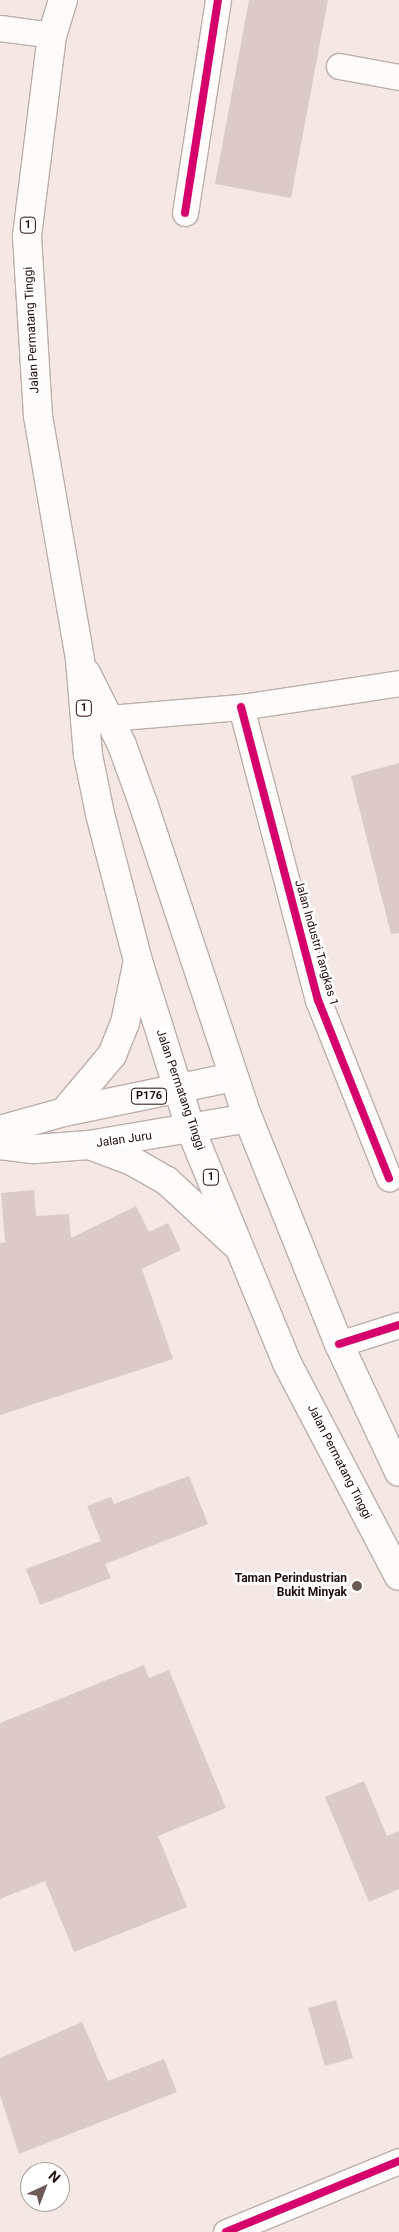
<!DOCTYPE html>
<html>
<head>
<meta charset="utf-8">
<style>
	body { margin:0 }
	#map { position:relative; width:399px; height:2232px; overflow:hidden; background:#f5e8e4; font-family:Roboto,sans-serif }
	div>[style] { position:absolute }
	.building>* { inset:0; background:#dbcac8 }
	.roads { filter:drop-shadow(1px 0 #beaeaa) drop-shadow(-1px 0 #beaeaa) drop-shadow(0 1px #beaeaa) drop-shadow(0 -1px #beaeaa) }
	.street>* { height:25px; margin:-12.5px; padding:0 12.5px; transform-origin:12.5px; border-radius:12.5px; background:#fefcfb }
	.primary>* { height:28px; margin:-14px; padding:0 14px; transform-origin:14px; border-radius:14px; background:#fefcfb }
	.highway>* { height:28px; margin:-14px; padding:0 14px; transform-origin:14px; border-radius:14px; background:#fefcfb }
	.cycleway>* { height:8px; margin:-4px; padding:0 4px; transform-origin:4px; border-radius:4px; background:#d6006c }
	.dots>* { width:14px; height:14px; translate:-50% -50%; box-sizing:border-box; border:2px solid #fff; border-radius:50% }
	span { translate:-50% -50%; white-space:nowrap; text-align:center; line-height:1.15; -webkit-text-stroke:5px #fff; paint-order:stroke }
	.shield-label span { padding:1px 4px; background:#fff; border:1px solid; border-radius:4px; -webkit-text-stroke-width:0 }
	.shield-label { font-size:11px; color:#210e0a; font-weight:700 }
	.street-label { font-size:12px; color:#210e0a }
	.poi-label { font-size:12px; color:#210e0a; font-weight:700 }
	.right { translate:-100% -50%; text-align:right }
	.north { position:absolute; left:20px; top:2162px; width:50px; height:50px; box-sizing:border-box; background:#fff; border:1px solid #a69f9d; border-radius:50%; rotate:43deg; font-size:14px; font-weight:700; line-height:20px; text-align:center; color:#210e0a }
	.north::after { content:''; display:block; margin:auto; width:18px; height:22px; background:#6b5a56; clip-path:polygon(50% 0,100% 100%,50% 72%,0 100%) }
</style>
</head>
<body>
<div id="map">
	<div class="building">
		<div style="clip-path:polygon(249px 0,328px 0,291px 198px,215px 184px)"></div>
		<div style="clip-path:polygon(399px 763px,399px 933px,391px 934px,351px 776px)"></div>
		<div style="clip-path:polygon(34px 1190px,36px 1216px,69px 1214px,71px 1238px,136px 1206px,149px 1232px,168px 1223px,181px 1250px,142px 1269px,173px 1359px,0 1415px,0 1243px,5px 1242px,1px 1193px)"></div>
		<div style="clip-path:polygon(189px 1476px,208px 1524px,105px 1564px,111px 1578px,40px 1605px,26px 1569px,101px 1541px,87px 1506px,111px 1497px,114px 1504px)"></div>
		<div style="clip-path:polygon(144px 1665px,149px 1678px,169px 1670px,226px 1808px,158px 1836px,187px 1907px,74px 1952px,45px 1881px,0 1899px,0 1723px)"></div>
		<div style="clip-path:polygon(364px 1781px,387px 1836px,399px 1831px,399px 1889px,369px 1902px,325px 1797px)"></div>
		<div style="clip-path:polygon(336px 2000px,353px 2058px,325px 2066px,308px 2008px)"></div>
		<div style="clip-path:polygon(82px 2022px,108px 2081px,164px 2059px,177px 2092px,19px 2154px,0 2095px,0 2058px)"></div>
	</div>
	<div class="roads">
		<div class="street">
			<div style="left:0;top:28px;width:52px;rotate:7.7deg"></div>
			<div style="left:339px;top:66px;width:61px;rotate:10.4deg"></div>
			<div style="left:185px;top:213px;width:216px;rotate:-81.2deg"></div>
			<div style="left:241px;top:707px;width:303px;rotate:75.3deg"></div>
			<div style="left:318px;top:1000px;width:192px;rotate:68.3deg"></div>
			<div style="left:109px;top:718px;width:132px;rotate:-4.8deg"></div>
			<div style="left:241px;top:707px;width:160px;rotate:-8.6deg"></div>
			<div style="left:339px;top:1344px;width:63px;rotate:-17.6deg"></div>
			<div style="left:226px;top:2232px;width:187px;rotate:-22.3deg"></div>
		</div>
		<div class="primary">
			<div style="left:0;top:1130px;width:66px;rotate:-15.7deg"></div>
			<div style="left:64px;top:1112px;width:173px;rotate:-11.7deg"></div>
			<div style="left:0;top:1145px;width:35px;rotate:7deg"></div>
			<div style="left:35px;top:1149px;width:54px;rotate:-4.2deg"></div>
			<div style="left:89px;top:1145px;width:161px;rotate:-9.6deg"></div>
		</div>
		<div class="highway">
			<div style="left:63px;top:0;width:37px;rotate:107deg"></div>
			<div style="left:52px;top:35px;width:203px;rotate:97.1deg"></div>
			<div style="left:27px;top:236px;width:180px;rotate:86.5deg"></div>
			<div style="left:38px;top:416px;width:248px;rotate:80.2deg"></div>
			<div style="left:80px;top:660px;width:95px;rotate:85.2deg"></div>
			<div style="left:88px;top:755px;width:60px;rotate:78.5deg"></div>
			<div style="left:100px;top:814px;width:152px;rotate:75.5deg"></div>
			<div style="left:138px;top:961px;width:177px;rotate:72.6deg"></div>
			<div style="left:191px;top:1130px;width:254px;rotate:67.6deg"></div>
			<div style="left:288px;top:1365px;width:238px;rotate:62.3deg"></div>
			<div style="left:86px;top:673px;width:80px;rotate:63.4deg"></div>
			<div style="left:122px;top:745px;width:62px;rotate:70.1deg"></div>
			<div style="left:143px;top:803px;width:332px;rotate:71.6deg"></div>
			<div style="left:248px;top:1118px;width:244px;rotate:68.1deg"></div>
			<div style="left:339px;top:1344px;width:141px;rotate:64.9deg"></div>
			<div style="left:64px;top:1112px;width:75px;rotate:-49.9deg"></div>
			<div style="left:112px;top:1055px;width:35px;rotate:-68deg"></div>
			<div style="left:125px;top:1023px;width:59px;rotate:-78.3deg"></div>
			<div style="left:89px;top:1145px;width:46px;rotate:20.4deg"></div>
			<div style="left:132px;top:1161px;width:40px;rotate:29.7deg"></div>
			<div style="left:167px;top:1181px;width:91px;rotate:42.8deg"></div>
		</div>
	</div>
	<div class="cycleway">
		<div style="left:185px;top:213px;width:216px;rotate:-81.2deg"></div>
		<div style="left:241px;top:707px;width:303px;rotate:75.3deg"></div>
		<div style="left:318px;top:1000px;width:192px;rotate:68.3deg"></div>
		<div style="left:339px;top:1344px;width:63px;rotate:-17.6deg"></div>
		<div style="left:226px;top:2232px;width:187px;rotate:-22.3deg"></div>
	</div>
	<div class="dots">
		<div style="left:357px;top:1586px;background:#6b5a56"></div>
	</div>
	<div class="shield-label">
		<span style="left:28px;top:225px">1</span>
		<span style="left:84px;top:708px">1</span>
		<span style="left:149px;top:1096px">P176</span>
		<span style="left:211px;top:1177px">1</span>
	</div>
	<div class="street-label">
		<span style="left:32px;top:330px;rotate:-93deg">Jalan Permatang Tinggi</span>
		<span style="left:316px;top:943px;rotate:74deg">Jalan Industri Tangkas 1</span>
		<span style="left:180px;top:1090px;rotate:71deg">Jalan Permatang Tinggi</span>
		<span style="left:124px;top:1140px;rotate:-8deg">Jalan Juru</span>
		<span style="left:339px;top:1462px;rotate:63deg">Jalan Permatang Tinggi</span>
	</div>
	<div class="poi-label">
		<span class="right" style="left:347px;top:1586px">Taman Perindustrian<br>Bukit Minyak</span>
	</div>
	<div class="north">N</div>
</div>
</body>
</html>
